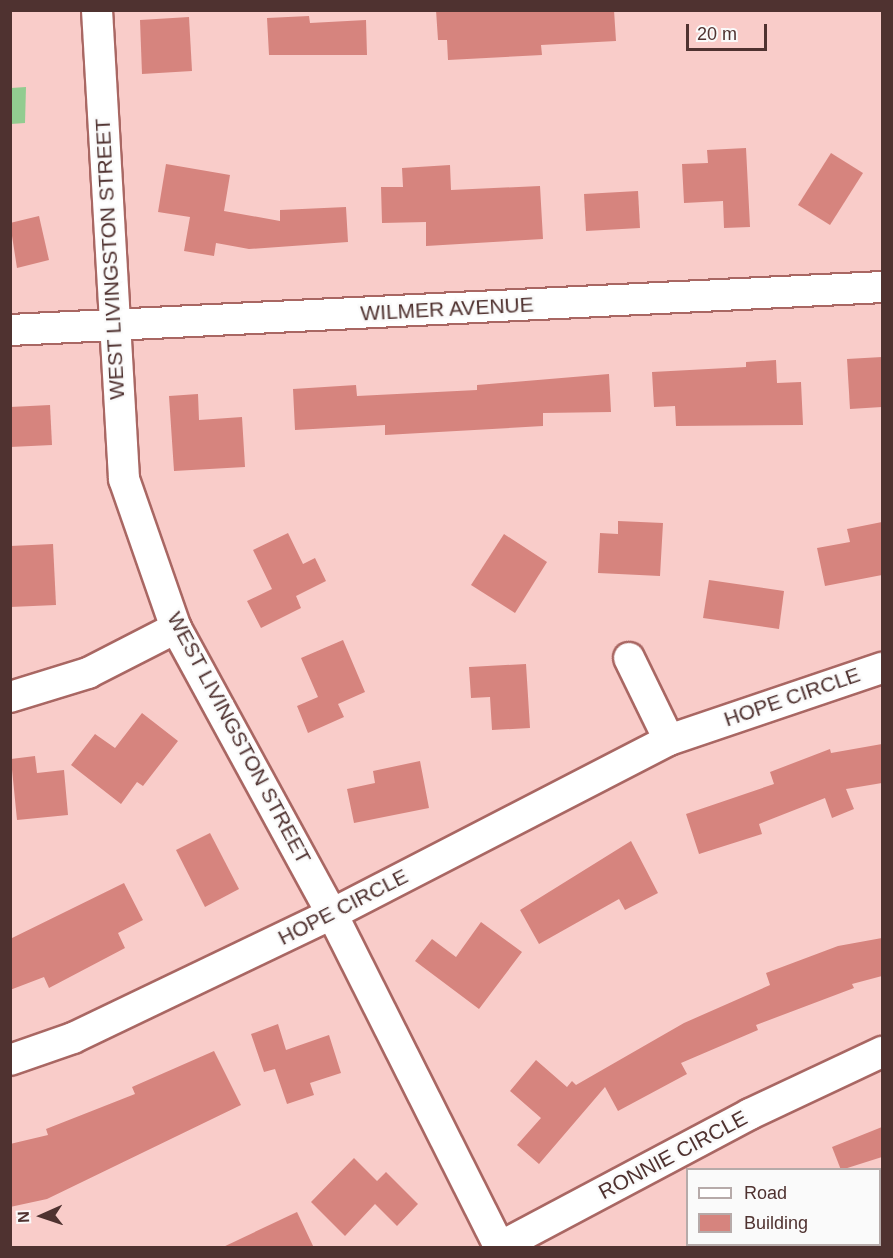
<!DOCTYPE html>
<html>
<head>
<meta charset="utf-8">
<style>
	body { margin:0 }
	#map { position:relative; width:893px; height:1258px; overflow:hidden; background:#f9ccc9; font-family:Helvetica,sans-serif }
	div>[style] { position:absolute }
	.water>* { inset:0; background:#92cc90 }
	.building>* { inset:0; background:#d6847e }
	.roads { filter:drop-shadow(2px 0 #a96763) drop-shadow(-2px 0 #a96763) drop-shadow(0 2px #a96763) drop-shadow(0 -2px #a96763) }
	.street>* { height:30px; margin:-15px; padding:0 15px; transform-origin:15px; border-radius:15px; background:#fff }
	span { translate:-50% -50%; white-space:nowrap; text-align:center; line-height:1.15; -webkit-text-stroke:4.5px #fafafa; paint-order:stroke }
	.street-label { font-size:21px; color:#4f3230 }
	.frame { position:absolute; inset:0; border:12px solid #4f3230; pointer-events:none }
	.legend { position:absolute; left:686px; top:1168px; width:195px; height:78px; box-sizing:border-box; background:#fafafa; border:2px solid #b6aaa9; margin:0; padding:8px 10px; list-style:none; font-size:18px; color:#4f3230 }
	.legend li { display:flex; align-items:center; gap:12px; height:30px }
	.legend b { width:30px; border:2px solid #b6aaa9 }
	.north { position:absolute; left:12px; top:1186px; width:60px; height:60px; -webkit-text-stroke:4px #fafafa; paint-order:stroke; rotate:267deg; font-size:16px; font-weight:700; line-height:24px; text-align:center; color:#4f3230 }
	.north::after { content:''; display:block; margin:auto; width:21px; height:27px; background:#4f3230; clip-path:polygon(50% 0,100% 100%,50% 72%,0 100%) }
	.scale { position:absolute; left:686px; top:24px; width:81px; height:27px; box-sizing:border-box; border:3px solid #4f3230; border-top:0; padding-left:8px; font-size:18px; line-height:21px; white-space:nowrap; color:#4f3230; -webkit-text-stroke:4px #fafafa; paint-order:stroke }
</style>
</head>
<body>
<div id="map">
	<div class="water">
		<div style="clip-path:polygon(26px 87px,25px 123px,11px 124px,11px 88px)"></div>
	</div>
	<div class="building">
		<div style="clip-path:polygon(436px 10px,614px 10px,616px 41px,541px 45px,542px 55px,448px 60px,447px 40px,438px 40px)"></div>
		<div style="clip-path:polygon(309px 16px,310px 23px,366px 20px,367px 55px,269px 55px,267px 18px)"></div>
		<div style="clip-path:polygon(189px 17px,192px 71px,142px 74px,140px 20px)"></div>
		<div style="clip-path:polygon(746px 148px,750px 227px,724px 228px,723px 201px,684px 203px,682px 164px,708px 163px,707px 150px)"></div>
		<div style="clip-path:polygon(831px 153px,863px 173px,830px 225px,798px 205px)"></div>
		<div style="clip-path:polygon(166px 164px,230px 175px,224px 211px,280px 221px,280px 210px,346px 207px,348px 242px,249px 249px,216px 243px,214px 256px,184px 251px,190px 217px,158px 212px)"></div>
		<div style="clip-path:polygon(450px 165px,451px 190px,540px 186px,543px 239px,426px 246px,426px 222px,382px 223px,381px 187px,403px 187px,402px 168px)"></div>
		<div style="clip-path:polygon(638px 191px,640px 228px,586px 231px,584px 194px)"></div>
		<div style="clip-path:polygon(39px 216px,49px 260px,17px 268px,10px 223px)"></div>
		<div style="clip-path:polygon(882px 357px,882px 407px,850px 409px,847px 359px)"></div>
		<div style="clip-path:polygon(776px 360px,777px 383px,801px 382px,803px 425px,676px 426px,675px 406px,654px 407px,652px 372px,746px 367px,746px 362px)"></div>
		<div style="clip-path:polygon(609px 374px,611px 412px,543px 413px,543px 426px,385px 435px,385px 425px,295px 430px,293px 389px,356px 385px,357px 396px,477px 390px,477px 385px)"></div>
		<div style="clip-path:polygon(198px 394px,199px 420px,242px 417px,245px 467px,174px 471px,169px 396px)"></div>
		<div style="clip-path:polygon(50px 405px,52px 445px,10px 447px,10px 407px)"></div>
		<div style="clip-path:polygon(618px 521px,663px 523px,660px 576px,598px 573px,600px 533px,618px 534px)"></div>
		<div style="clip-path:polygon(882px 522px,882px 575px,825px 586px,817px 548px,850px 542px,847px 529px)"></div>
		<div style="clip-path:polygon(288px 533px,303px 564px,315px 558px,326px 581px,296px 596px,301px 608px,261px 628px,247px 601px,272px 589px,253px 550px)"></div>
		<div style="clip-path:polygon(504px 534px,547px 562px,515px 613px,471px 585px)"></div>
		<div style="clip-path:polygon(53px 544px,56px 605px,10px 607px,10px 546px)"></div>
		<div style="clip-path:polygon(709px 580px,784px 591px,779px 629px,703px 618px)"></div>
		<div style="clip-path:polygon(343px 640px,365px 692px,338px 704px,344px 717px,308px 733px,297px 706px,318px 697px,301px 658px)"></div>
		<div style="clip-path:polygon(526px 664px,530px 728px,492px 730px,490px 697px,471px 698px,469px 667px)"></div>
		<div style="clip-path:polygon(142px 713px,178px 741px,143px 786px,137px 782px,121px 804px,71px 765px,95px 734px,115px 748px)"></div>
		<div style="clip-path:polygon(882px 744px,882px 783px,846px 789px,854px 809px,832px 818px,825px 798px,759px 824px,762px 834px,699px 854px,686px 814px,774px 784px,770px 772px,830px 749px,831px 753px)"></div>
		<div style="clip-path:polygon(35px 756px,37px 773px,64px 770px,68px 815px,17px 820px,11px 759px)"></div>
		<div style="clip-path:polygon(420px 761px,429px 808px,354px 823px,347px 789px,375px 783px,373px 771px)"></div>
		<div style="clip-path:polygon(210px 833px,239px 889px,205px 907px,176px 850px)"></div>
		<div style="clip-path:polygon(631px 841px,658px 893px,625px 910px,619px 899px,539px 944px,520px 910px)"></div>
		<div style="clip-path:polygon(124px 883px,143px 920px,118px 933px,125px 948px,49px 988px,44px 977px,10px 990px,10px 939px)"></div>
		<div style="clip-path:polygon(481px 922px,522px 952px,479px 1009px,415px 961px,432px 939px,456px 957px)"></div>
		<div style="clip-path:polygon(882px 938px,882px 976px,852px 984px,854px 988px,756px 1025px,758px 1030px,681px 1063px,687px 1074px,618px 1111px,605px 1087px,539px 1164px,517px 1145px,541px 1118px,510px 1091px,536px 1060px,567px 1087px,572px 1081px,576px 1085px,684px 1023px,770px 985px,766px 973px,838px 946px)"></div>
		<div style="clip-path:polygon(278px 1024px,286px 1050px,329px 1035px,341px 1073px,310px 1083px,314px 1095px,287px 1104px,275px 1069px,264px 1072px,251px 1034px)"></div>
		<div style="clip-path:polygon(214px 1051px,241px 1105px,47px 1199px,10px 1207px,10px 1144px,48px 1135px,46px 1129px,135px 1094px,132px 1087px)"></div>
		<div style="clip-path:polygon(882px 1127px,882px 1157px,841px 1170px,832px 1147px)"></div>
		<div style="clip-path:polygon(354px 1158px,377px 1181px,386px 1172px,418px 1204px,397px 1226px,375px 1204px,345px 1236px,311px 1202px)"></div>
		<div style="clip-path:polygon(297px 1212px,314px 1248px,221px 1248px)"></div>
	</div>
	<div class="roads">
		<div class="street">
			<div style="left:97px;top:10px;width:470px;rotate:86.7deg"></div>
			<div style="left:124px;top:479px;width:158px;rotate:70.8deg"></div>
			<div style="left:176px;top:628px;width:326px;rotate:61.4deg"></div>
			<div style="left:332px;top:914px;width:374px;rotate:63.3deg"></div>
			<div style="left:10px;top:330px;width:873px;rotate:-2.82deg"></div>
			<div style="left:629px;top:658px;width:91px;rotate:64deg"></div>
			<div style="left:10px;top:697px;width:82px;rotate:-17.1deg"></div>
			<div style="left:88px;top:673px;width:99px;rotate:-27.1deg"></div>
			<div style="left:10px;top:1060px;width:67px;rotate:-19.2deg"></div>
			<div style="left:73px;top:1038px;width:287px;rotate:-25.6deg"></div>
			<div style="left:332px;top:914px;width:379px;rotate:-27.3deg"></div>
			<div style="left:669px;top:740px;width:225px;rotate:-18.7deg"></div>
			<div style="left:498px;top:1248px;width:285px;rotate:-28deg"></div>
			<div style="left:750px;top:1114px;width:146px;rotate:-25.2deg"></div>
		</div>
	</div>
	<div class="street-label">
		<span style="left:110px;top:259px;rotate:-93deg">WEST LIVINGSTON STREET</span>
		<span style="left:447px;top:309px;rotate:-3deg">WILMER AVENUE</span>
		<span style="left:792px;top:697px;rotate:-19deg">HOPE CIRCLE</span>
		<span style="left:239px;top:738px;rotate:62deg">WEST LIVINGSTON STREET</span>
		<span style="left:343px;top:907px;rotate:-27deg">HOPE CIRCLE</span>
		<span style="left:673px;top:1155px;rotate:-28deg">RONNIE CIRCLE</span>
	</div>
	<div class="frame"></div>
	<ul class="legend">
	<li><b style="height:8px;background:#fff"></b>Road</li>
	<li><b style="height:16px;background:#d6847e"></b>Building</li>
	</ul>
	<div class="north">N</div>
	<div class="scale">20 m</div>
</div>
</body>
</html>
